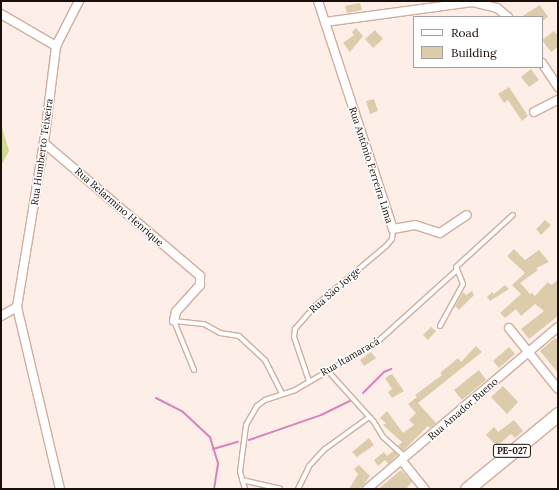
<!DOCTYPE html>
<html>
<head>
<meta charset="utf-8">
<style>
	body { margin:0 }
	#map { position:relative; width:559px; height:490px; overflow:hidden; background:#fdeee7; font-family:Lora,serif }
	div>[style] { position:absolute }
	.green>* { inset:0; background:#cfda93 }
	.stream>* { height:2px; margin:-1px; padding:0 1px; transform-origin:1px; border-radius:1px; background:#d684bb }
	.building>* { inset:0; background:#ddccac }
	.roads { filter:drop-shadow(1px 0 #d0ae9e) drop-shadow(-1px 0 #d0ae9e) drop-shadow(0 1px #d0ae9e) drop-shadow(0 -1px #d0ae9e) }
	.lane>* { height:4px; margin:-2px; padding:0 2px; transform-origin:2px; border-radius:2px; background:#fff }
	.street>* { height:8px; margin:-4px; padding:0 4px; transform-origin:4px; border-radius:4px; background:#fff }
	.primary>* { height:13px; margin:-6.5px; padding:0 6.5px; transform-origin:6.5px; border-radius:6.5px; background:#fff }
	span { translate:-50% -50%; white-space:nowrap; text-align:center; line-height:1.15; -webkit-text-stroke:3px #fff; paint-order:stroke }
	.shield-label span { padding:1px 3px; background:#fff; border:1px solid; border-radius:3px; -webkit-text-stroke-width:0 }
	.shield-label { font-size:9px; color:#1a0e08; font-weight:700 }
	.street-label { font-size:10px; color:#1a0e08 }
	.frame { position:absolute; inset:0; border:2px solid #1a0e08; pointer-events:none }
	.legend { position:absolute; left:413px; top:16px; width:130px; height:52px; box-sizing:border-box; background:#fff; border:1px solid #a39f9c; margin:0; padding:5px 7px; list-style:none; font-size:12px; color:#1a0e08 }
	.legend li { display:flex; align-items:center; gap:8px; height:20px }
	.legend b { width:20px; border:1px solid #a39f9c }
</style>
</head>
<body>
<div id="map">
	<div class="green">
		<div style="clip-path:polygon(1px 124px,9px 151px,1px 166px)"></div>
	</div>
	<div class="stream">
		<div style="left:363px;top:393px;width:30px;rotate:-45deg"></div>
		<div style="left:384px;top:372px;width:8px;rotate:-23deg"></div>
		<div style="left:156px;top:398px;width:30px;rotate:27deg"></div>
		<div style="left:183px;top:412px;width:37px;rotate:43deg"></div>
		<div style="left:210px;top:437px;width:28px;rotate:73deg"></div>
		<div style="left:218px;top:464px;width:25px;rotate:99deg"></div>
		<div style="left:249px;top:440px;width:76px;rotate:-19.1deg"></div>
		<div style="left:321px;top:415px;width:34px;rotate:-26deg"></div>
		<div style="left:213px;top:449px;width:26px;rotate:-16deg"></div>
	</div>
	<div class="building">
		<div style="clip-path:polygon(360px 3px,362px 10px,347px 13px,345px 6px)"></div>
		<div style="clip-path:polygon(540px 5px,548px 17px,542px 21px,542px 17px,521px 17px)"></div>
		<div style="clip-path:polygon(356px 28px,363px 36px,350px 52px,343px 43px,354px 35px,352px 32px)"></div>
		<div style="clip-path:polygon(375px 30px,383px 39px,373px 48px,365px 39px)"></div>
		<div style="clip-path:polygon(554px 31px,558px 36px,558px 47px,551px 52px,542px 40px)"></div>
		<div style="clip-path:polygon(531px 69px,539px 80px,529px 87px,521px 77px)"></div>
		<div style="clip-path:polygon(509px 87px,528px 116px,522px 121px,508px 100px,504px 103px,498px 94px)"></div>
		<div style="clip-path:polygon(374px 99px,378px 111px,370px 114px,366px 101px)"></div>
		<div style="clip-path:polygon(545px 220px,551px 225px,541px 235px,536px 229px)"></div>
		<div style="clip-path:polygon(514px 249px,525px 260px,539px 250px,549px 262px,536px 268px,538px 270px,520px 283px,530px 294px,532px 293px,535px 296px,548px 282px,551px 285px,558px 280px,558px 316px,529px 339px,521px 329px,544px 311px,535px 304px,521px 316px,516px 309px,505px 318px,500px 313px,521px 294px,512px 285px,525px 273px,507px 256px)"></div>
		<div style="clip-path:polygon(505px 285px,509px 289px,490px 301px,487px 297px,492px 292px,494px 294px)"></div>
		<div style="clip-path:polygon(472px 291px,474px 295px,459px 310px,455px 306px,463px 292px,466px 295px)"></div>
		<div style="clip-path:polygon(431px 327px,436px 331px,428px 340px,423px 335px)"></div>
		<div style="clip-path:polygon(555px 338px,558px 341px,558px 373px,540px 351px)"></div>
		<div style="clip-path:polygon(476px 346px,482px 352px,418px 403px,436px 423px,430px 428px,428px 426px,403px 451px,398px 446px,402px 442px,383px 425px,386px 423px,380px 418px,387px 411px,403px 433px,414px 425px,409px 420px,416px 413px,408px 404px,417px 397px,415px 395px,442px 375px,440px 373px,458px 358px,461px 362px)"></div>
		<div style="clip-path:polygon(509px 347px,515px 354px,499px 368px,493px 361px)"></div>
		<div style="clip-path:polygon(371px 352px,376px 358px,364px 366px,360px 360px)"></div>
		<div style="clip-path:polygon(479px 370px,486px 380px,462px 400px,454px 390px)"></div>
		<div style="clip-path:polygon(392px 374px,404px 391px,392px 398px,388px 392px,392px 389px,385px 378px)"></div>
		<div style="clip-path:polygon(503px 386px,518px 402px,507px 414px,491px 397px)"></div>
		<div style="clip-path:polygon(514px 420px,523px 431px,515px 438px,511px 434px,497px 446px,486px 435px,494px 427px,498px 432px)"></div>
		<div style="clip-path:polygon(369px 438px,374px 445px,357px 457px,352px 452px)"></div>
		<div style="clip-path:polygon(393px 451px,398px 455px,388px 464px,385px 460px,378px 466px,374px 460px,384px 452px,387px 456px)"></div>
		<div style="clip-path:polygon(359px 465px,370px 476px,360px 489px,349px 489px,358px 474px,354px 469px)"></div>
		<div style="clip-path:polygon(401px 470px,412px 482px,406px 489px,378px 489px)"></div>
	</div>
	<div class="roads">
		<div class="lane">
			<div style="left:440px;top:326px;width:48px;rotate:-61.3deg"></div>
			<div style="left:463px;top:284px;width:18px;rotate:-112deg"></div>
			<div style="left:456px;top:267px;width:77px;rotate:-42.4deg"></div>
			<div style="left:194px;top:370px;width:53px;rotate:-112.2deg"></div>
			<div style="left:174px;top:321px;width:30px;rotate:6deg"></div>
			<div style="left:204px;top:324px;width:18px;rotate:29deg"></div>
			<div style="left:220px;top:333px;width:19px;rotate:9deg"></div>
			<div style="left:239px;top:336px;width:35px;rotate:43deg"></div>
			<div style="left:265px;top:360px;width:38px;rotate:63deg"></div>
			<div style="left:327px;top:370px;width:70px;rotate:47.9deg"></div>
			<div style="left:374px;top:422px;width:17px;rotate:59deg"></div>
			<div style="left:383px;top:437px;width:30px;rotate:42deg"></div>
			<div style="left:309px;top:381px;width:46px;rotate:-108.8deg"></div>
			<div style="left:294px;top:337px;width:8px;rotate:-83deg"></div>
			<div style="left:295px;top:329px;width:30px;rotate:-49deg"></div>
			<div style="left:315px;top:306px;width:93px;rotate:-40.2deg"></div>
			<div style="left:386px;top:246px;width:9px;rotate:-49deg"></div>
			<div style="left:392px;top:239px;width:10px;rotate:-84deg"></div>
			<div style="left:242px;top:480px;width:39px;rotate:13deg"></div>
			<div style="left:245px;top:489px;width:18px;rotate:-106deg"></div>
			<div style="left:240px;top:472px;width:47px;rotate:-82.7deg"></div>
			<div style="left:246px;top:425px;width:22px;rotate:-60deg"></div>
			<div style="left:257px;top:406px;width:10px;rotate:-37deg"></div>
			<div style="left:265px;top:400px;width:32px;rotate:-18deg"></div>
			<div style="left:295px;top:390px;width:92px;rotate:-29.9deg"></div>
			<div style="left:375px;top:344px;width:110px;rotate:-42.1deg"></div>
			<div style="left:298px;top:489px;width:25px;rotate:-64deg"></div>
			<div style="left:309px;top:466px;width:23px;rotate:-47deg"></div>
			<div style="left:325px;top:449px;width:53px;rotate:-35.8deg"></div>
		</div>
		<div class="street">
			<div style="left:318px;top:1px;width:240px;rotate:71.8deg"></div>
			<div style="left:393px;top:229px;width:22px;rotate:-10deg"></div>
			<div style="left:415px;top:225px;width:26px;rotate:18deg"></div>
			<div style="left:440px;top:233px;width:32px;rotate:-34deg"></div>
			<div style="left:1px;top:14px;width:64px;rotate:30.2deg"></div>
			<div style="left:325px;top:22px;width:149px;rotate:-7.7deg"></div>
			<div style="left:473px;top:2px;width:25px;rotate:14deg"></div>
			<div style="left:497px;top:8px;width:14px;rotate:39deg"></div>
			<div style="left:542px;top:63px;width:29px;rotate:56deg"></div>
			<div style="left:534px;top:112px;width:27px;rotate:-27deg"></div>
			<div style="left:44px;top:143px;width:205px;rotate:40.4deg"></div>
			<div style="left:200px;top:276px;width:9px;rotate:90deg"></div>
			<div style="left:200px;top:285px;width:36px;rotate:132deg"></div>
			<div style="left:176px;top:312px;width:9px;rotate:103deg"></div>
			<div style="left:1px;top:316px;width:18px;rotate:-29deg"></div>
			<div style="left:509px;top:328px;width:78px;rotate:51.2deg"></div>
			<div style="left:402px;top:461px;width:36px;rotate:51deg"></div>
			<div style="left:60px;top:489px;width:187px;rotate:-103.3deg"></div>
			<div style="left:17px;top:307px;width:166px;rotate:-80.7deg"></div>
			<div style="left:44px;top:143px;width:98px;rotate:-82.9deg"></div>
			<div style="left:56px;top:46px;width:51px;rotate:-62.9deg"></div>
			<div style="left:367px;top:489px;width:250px;rotate:-40.3deg"></div>
		</div>
		<div class="primary">
			<div style="left:467px;top:489px;width:118px;rotate:-39.5deg"></div>
		</div>
	</div>
	<div class="shield-label">
		<span style="left:512px;top:451px">PE-027</span>
	</div>
	<div class="street-label">
		<span style="left:42px;top:152px;rotate:-82deg">Rua Humberto Teixeira</span>
		<span style="left:371px;top:165px;rotate:72deg">Rua Antônio Ferreira Lima</span>
		<span style="left:119px;top:207px;rotate:41deg">Rua Belarmino Henrique</span>
		<span style="left:335px;top:290px;rotate:-41deg">Rua São Jorge</span>
		<span style="left:350px;top:357px;rotate:-30deg">Rua Itamaracá</span>
		<span style="left:463px;top:409px;rotate:-41deg">Rua Amador Bueno</span>
	</div>
	<div class="frame"></div>
	<ul class="legend">
	<li><b style="height:5px;background:#fff"></b>Road</li>
	<li><b style="height:11px;background:#ddccac"></b>Building</li>
	</ul>
</div>
</body>
</html>
